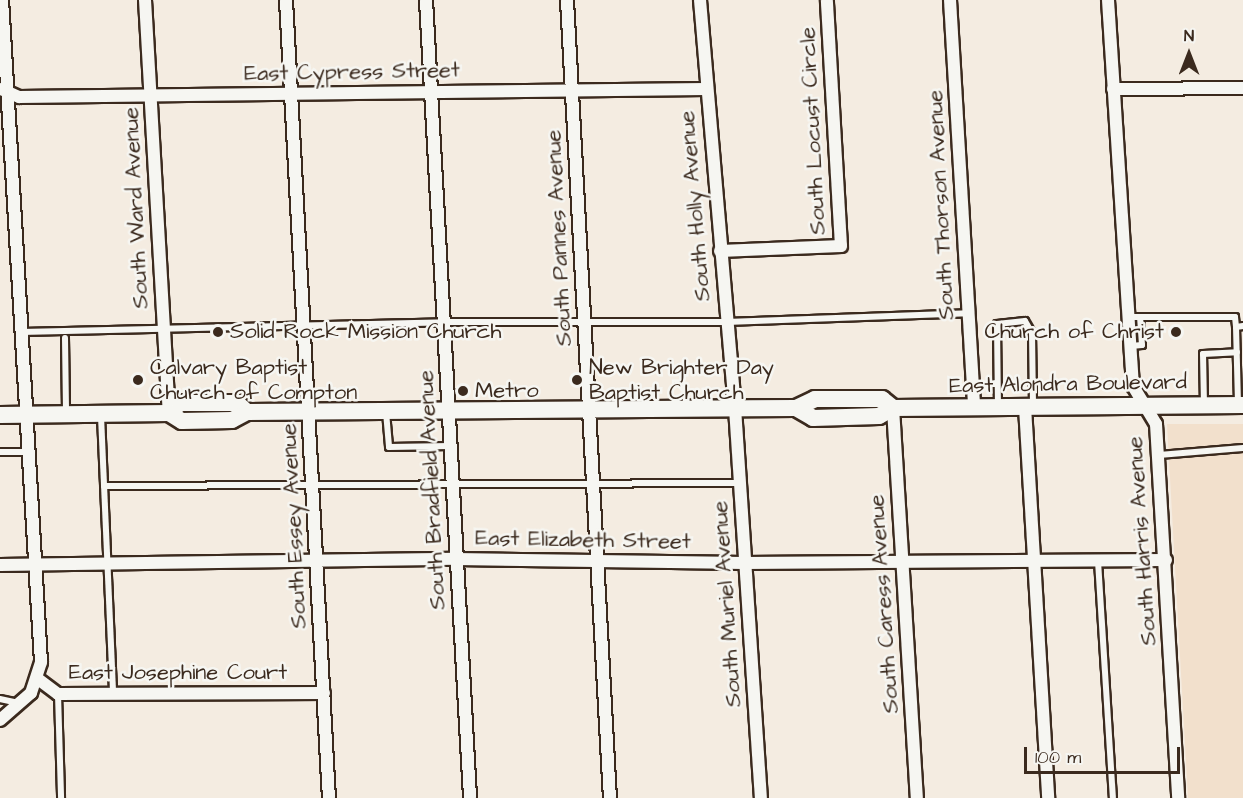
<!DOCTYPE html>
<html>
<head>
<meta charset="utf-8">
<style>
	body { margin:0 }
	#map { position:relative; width:1243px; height:798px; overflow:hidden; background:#f4ece1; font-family:"Architects Daughter",sans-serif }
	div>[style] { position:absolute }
	.built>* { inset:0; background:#f2e0cc }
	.roads { filter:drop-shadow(2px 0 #3b2a1e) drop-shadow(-2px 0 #3b2a1e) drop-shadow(0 2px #3b2a1e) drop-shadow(0 -2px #3b2a1e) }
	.service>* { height:6px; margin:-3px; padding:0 3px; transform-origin:3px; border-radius:3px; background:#f6f6f2 }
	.minor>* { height:12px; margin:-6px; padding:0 6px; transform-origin:6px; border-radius:6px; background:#f6f6f2 }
	.secondary>* { height:16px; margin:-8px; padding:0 8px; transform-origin:8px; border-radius:8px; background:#f6f6f2 }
	.dots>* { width:16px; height:16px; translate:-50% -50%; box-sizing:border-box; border:3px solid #f6f6f2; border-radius:50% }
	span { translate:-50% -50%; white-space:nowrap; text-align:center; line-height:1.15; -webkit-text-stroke:5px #f6f6f2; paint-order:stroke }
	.street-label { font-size:22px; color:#3b2a1e }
	.poi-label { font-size:22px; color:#3b2a1e }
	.left { translate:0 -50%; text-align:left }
	.right { translate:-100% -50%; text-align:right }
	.north { position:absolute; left:1159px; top:24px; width:60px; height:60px; -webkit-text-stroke:4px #f6f6f2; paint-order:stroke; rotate:0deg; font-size:16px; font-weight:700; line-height:24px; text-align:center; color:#3b2a1e }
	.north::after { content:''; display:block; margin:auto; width:21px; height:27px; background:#3b2a1e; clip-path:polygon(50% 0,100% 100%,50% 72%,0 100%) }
	.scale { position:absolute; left:1024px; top:747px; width:156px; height:27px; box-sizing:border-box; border:3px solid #3b2a1e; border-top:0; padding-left:8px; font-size:18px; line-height:21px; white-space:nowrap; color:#3b2a1e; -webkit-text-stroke:4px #f6f6f2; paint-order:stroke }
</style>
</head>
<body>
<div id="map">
	<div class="built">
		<div style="clip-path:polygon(1167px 424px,1243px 424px,1243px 798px,1188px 798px)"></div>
	</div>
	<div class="roads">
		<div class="service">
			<div style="left:1129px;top:317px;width:106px"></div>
			<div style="left:1235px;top:317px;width:10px;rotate:84deg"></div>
			<div style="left:21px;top:332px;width:426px;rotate:-1.3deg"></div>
			<div style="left:447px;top:322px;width:279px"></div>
			<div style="left:726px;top:322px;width:242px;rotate:-2.1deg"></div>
			<div style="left:65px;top:338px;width:76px;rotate:89.2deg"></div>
			<div style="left:1131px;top:346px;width:11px;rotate:-5deg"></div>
			<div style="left:1142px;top:345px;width:28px;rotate:-94deg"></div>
			<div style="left:1238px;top:403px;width:76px;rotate:-91.5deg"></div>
			<div style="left:1236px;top:327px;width:7px;rotate:-8deg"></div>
			<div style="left:1204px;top:405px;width:51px;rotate:-91.1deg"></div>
			<div style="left:1203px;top:354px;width:34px;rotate:-3deg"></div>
			<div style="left:998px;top:407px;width:83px;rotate:-90.7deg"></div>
			<div style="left:997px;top:324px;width:28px;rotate:-6deg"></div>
			<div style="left:1025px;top:321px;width:14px;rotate:60deg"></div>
			<div style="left:1032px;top:333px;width:74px;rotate:89.2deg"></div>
			<div style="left:386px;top:412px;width:35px;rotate:85deg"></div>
			<div style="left:389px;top:447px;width:61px;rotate:-0.9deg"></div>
			<div style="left:101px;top:416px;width:278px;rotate:87.5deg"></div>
			<div style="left:0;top:452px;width:29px"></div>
			<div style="left:1159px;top:455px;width:84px;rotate:-4.8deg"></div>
			<div style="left:104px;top:486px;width:636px;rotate:-0.27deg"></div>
			<div style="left:1098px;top:561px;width:237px;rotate:86.4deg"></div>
			<div style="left:58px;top:694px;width:104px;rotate:88.3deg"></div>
			<div style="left:0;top:699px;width:19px;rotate:12deg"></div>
		</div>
		<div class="minor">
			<div style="left:145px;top:0;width:414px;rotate:86.7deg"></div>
			<div style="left:286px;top:0;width:799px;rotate:86.92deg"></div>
			<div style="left:426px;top:0;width:799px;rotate:86.84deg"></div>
			<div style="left:567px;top:0;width:799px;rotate:86.92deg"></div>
			<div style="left:700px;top:0;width:409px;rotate:85.1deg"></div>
			<div style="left:735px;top:408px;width:391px;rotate:86.2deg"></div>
			<div style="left:950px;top:0;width:409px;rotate:86.6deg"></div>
			<div style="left:1108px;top:0;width:387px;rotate:86.3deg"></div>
			<div style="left:1133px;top:386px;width:44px;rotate:58.8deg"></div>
			<div style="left:1156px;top:424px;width:375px;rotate:86.6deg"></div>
			<div style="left:1px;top:89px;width:20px;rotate:24deg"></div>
			<div style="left:19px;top:97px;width:687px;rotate:-0.67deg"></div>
			<div style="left:1113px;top:89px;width:130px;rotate:-0.4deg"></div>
			<div style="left:720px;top:251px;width:121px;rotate:-2.4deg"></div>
			<div style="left:841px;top:246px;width:246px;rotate:-93.3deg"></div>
			<div style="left:1025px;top:407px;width:392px;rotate:86.6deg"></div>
			<div style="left:893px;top:408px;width:391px;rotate:86.5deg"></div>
			<div style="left:0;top:565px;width:456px;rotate:-0.8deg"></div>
			<div style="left:456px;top:559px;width:288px;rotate:0.8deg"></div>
			<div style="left:744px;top:563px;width:422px;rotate:-0.4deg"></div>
			<div style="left:38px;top:679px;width:25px;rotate:37deg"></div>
			<div style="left:58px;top:694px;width:266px;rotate:-0.2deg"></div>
			<div style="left:0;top:720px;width:41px;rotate:-41.1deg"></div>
			<div style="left:31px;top:693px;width:33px;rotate:-72deg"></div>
			<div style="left:41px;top:662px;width:663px;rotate:-93.37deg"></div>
		</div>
		<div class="secondary">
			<div style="left:796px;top:408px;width:20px;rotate:30deg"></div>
			<div style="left:813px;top:418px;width:66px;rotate:-1.7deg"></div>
			<div style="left:879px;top:416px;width:16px;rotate:-30deg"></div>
			<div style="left:893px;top:408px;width:350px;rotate:-0.5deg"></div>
			<div style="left:169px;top:413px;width:15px;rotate:-42deg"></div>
			<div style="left:180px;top:403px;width:57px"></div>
			<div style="left:237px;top:403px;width:13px;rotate:42deg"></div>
			<div style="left:0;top:415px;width:169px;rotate:-0.7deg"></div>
			<div style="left:169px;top:413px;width:15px;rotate:32deg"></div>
			<div style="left:182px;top:421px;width:50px;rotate:-1.1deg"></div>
			<div style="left:232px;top:420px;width:17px;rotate:-28deg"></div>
			<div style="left:247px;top:412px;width:549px;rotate:-0.42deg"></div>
			<div style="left:796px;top:408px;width:21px;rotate:-25deg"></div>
			<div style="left:815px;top:399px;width:67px"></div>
			<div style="left:882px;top:399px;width:14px;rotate:39deg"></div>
		</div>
	</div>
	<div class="dots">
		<div style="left:218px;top:332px;background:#3b2a1e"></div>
		<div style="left:1176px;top:332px;background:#3b2a1e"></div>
		<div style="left:138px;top:380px;background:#3b2a1e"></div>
		<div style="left:577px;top:380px;background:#3b2a1e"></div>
		<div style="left:463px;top:391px;background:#3b2a1e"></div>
	</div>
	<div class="street-label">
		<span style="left:352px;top:72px;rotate:-1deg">East Cypress Street</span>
		<span style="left:813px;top:131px;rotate:-93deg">South Locust Circle</span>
		<span style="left:941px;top:205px;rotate:-93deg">South Thorson Avenue</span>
		<span style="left:695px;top:206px;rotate:-95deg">South Holly Avenue</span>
		<span style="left:136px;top:208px;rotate:-93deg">South Ward Avenue</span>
		<span style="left:559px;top:238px;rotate:-93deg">South Pannes Avenue</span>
		<span style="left:1068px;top:384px;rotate:-1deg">East Alondra Boulevard</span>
		<span style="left:432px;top:490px;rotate:-93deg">South Bradfield Avenue</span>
		<span style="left:294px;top:526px;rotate:-93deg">South Essey Avenue</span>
		<span style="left:583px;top:540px;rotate:1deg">East Elizabeth Street</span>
		<span style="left:1142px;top:541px;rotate:-94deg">South Harris Avenue</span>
		<span style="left:727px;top:604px;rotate:-94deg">South Muriel Avenue</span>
		<span style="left:884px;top:604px;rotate:-94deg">South Caress Avenue</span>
		<span style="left:178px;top:673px">East Josephine Court</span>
	</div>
	<div class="poi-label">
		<span class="left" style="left:230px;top:332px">Solid Rock Mission Church</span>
		<span class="right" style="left:1164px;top:332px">Church of Christ</span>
		<span class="left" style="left:150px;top:380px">Calvary Baptist<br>Church of Compton</span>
		<span class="left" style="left:589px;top:380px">New Brighter Day<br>Baptist Church</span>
		<span class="left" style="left:475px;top:391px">Metro</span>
	</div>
	<div class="north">N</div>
	<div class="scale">100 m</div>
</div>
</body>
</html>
